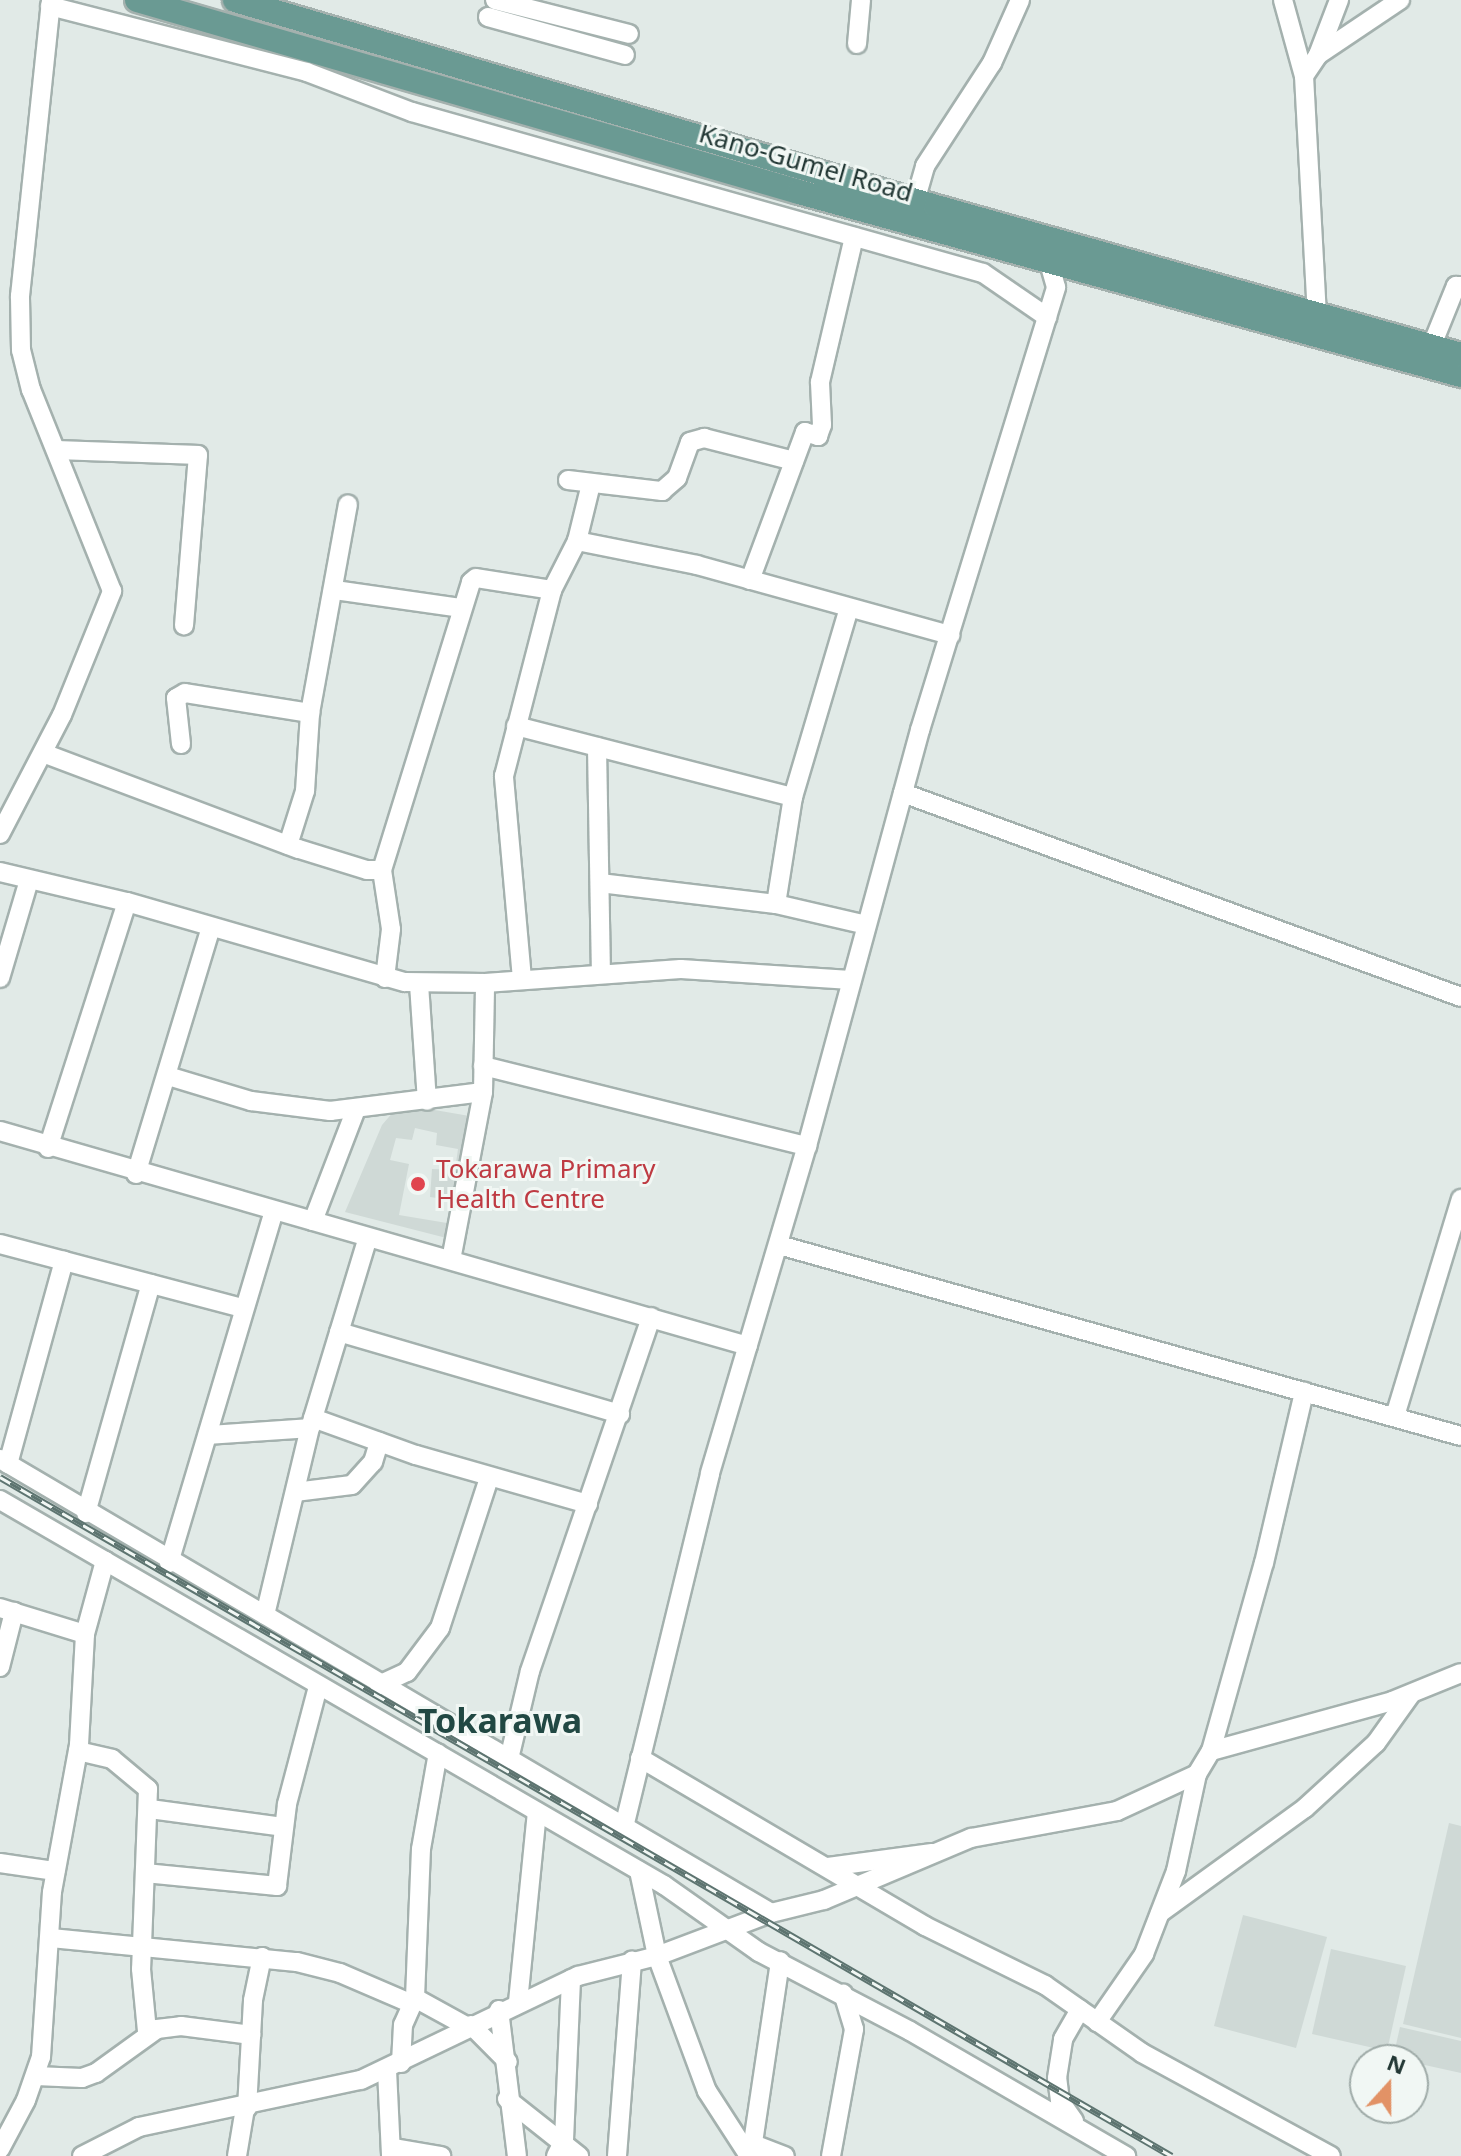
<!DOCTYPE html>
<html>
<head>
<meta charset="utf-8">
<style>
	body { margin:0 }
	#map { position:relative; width:1461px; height:2156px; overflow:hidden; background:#e1eae7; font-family:"Noto Sans",sans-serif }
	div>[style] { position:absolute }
	.built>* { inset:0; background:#cfd9d6 }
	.roads { filter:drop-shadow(2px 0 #a4b1ae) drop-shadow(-2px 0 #a4b1ae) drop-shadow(0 2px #a4b1ae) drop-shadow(0 -2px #a4b1ae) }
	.minor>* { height:18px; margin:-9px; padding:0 9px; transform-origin:9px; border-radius:9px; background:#fff }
	.major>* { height:24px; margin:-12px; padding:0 12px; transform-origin:12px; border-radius:12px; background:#6a9a93 }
	.rail>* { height:7px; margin-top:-3.5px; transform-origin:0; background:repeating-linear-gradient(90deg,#f1f7f4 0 12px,#5d7470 0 24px); box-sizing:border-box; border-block:2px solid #5d7470 }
	.dots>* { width:22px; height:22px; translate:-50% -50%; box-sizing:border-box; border:4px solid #f1f7f4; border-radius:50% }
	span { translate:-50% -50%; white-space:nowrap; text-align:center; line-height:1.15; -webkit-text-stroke:6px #f1f7f4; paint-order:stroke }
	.street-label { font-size:26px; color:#233835 }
	.health-label { font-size:26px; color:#be3a42 }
	.left { translate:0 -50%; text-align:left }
	.district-label { font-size:34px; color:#214843; font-weight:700 }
	.north { position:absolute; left:1349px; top:2044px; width:80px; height:80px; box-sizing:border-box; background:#f1f7f4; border:2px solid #9faba8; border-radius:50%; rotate:21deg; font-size:22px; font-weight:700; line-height:32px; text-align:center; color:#233835 }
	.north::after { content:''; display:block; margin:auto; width:28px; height:36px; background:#e29266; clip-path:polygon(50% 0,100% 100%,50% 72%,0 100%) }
</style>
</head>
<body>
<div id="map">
	<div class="built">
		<div style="clip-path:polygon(evenodd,400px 1104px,481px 1118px,466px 1243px,345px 1212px,382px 1125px,400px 1104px,415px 1128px,437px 1133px,436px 1145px,458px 1149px,455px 1170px,432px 1169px,430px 1197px,458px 1201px,453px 1224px,399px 1215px,409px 1164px,390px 1160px,396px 1138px,412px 1140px,415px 1128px)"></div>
		<div style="clip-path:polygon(1449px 1823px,1461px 1826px,1461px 2038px,1403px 2024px)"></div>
		<div style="clip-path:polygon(1243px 1915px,1327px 1937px,1296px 2048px,1214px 2026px)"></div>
		<div style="clip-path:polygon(1331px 1949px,1406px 1966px,1387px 2051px,1312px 2034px)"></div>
		<div style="clip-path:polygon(1400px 2027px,1461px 2041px,1461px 2073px,1393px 2058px)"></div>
	</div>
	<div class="roads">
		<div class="minor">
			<div style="left:495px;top:0;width:138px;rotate:14.2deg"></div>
			<div style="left:1283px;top:0;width:79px;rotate:74.6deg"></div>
			<div style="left:1304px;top:76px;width:237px;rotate:86.9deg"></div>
			<div style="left:50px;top:6px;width:265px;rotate:14.4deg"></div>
			<div style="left:307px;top:72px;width:112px;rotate:20.9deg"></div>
			<div style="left:412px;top:112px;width:593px;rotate:15.75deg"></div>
			<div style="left:983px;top:273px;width:78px;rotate:34.5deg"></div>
			<div style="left:488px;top:17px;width:142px;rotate:15.5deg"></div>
			<div style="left:857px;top:44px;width:44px;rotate:-84.8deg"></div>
			<div style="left:1318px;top:55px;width:59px;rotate:-69.1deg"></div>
			<div style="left:1304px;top:76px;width:25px;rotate:-56deg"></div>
			<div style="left:1318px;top:55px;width:99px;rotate:-33.9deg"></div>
			<div style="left:916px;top:198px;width:33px;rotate:-74deg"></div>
			<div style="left:925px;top:166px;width:123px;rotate:-57deg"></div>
			<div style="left:992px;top:63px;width:69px;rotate:-66deg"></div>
			<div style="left:1432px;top:345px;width:64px;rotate:-67.9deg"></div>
			<div style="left:1456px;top:286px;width:5px"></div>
			<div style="left:58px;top:450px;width:140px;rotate:2deg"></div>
			<div style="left:198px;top:455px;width:171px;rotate:94.7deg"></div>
			<div style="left:568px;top:480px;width:95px;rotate:6.7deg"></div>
			<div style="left:662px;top:491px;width:20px;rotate:-41deg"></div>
			<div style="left:677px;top:478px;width:38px;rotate:-70deg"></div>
			<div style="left:690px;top:442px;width:15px;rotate:-16deg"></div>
			<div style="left:704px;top:438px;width:93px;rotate:14.3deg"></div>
			<div style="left:577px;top:541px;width:122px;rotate:11.3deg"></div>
			<div style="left:697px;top:565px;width:263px;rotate:15.5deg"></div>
			<div style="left:750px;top:580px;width:158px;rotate:-69.6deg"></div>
			<div style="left:805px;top:432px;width:14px;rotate:17deg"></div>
			<div style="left:818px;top:436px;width:12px;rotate:-70deg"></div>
			<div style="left:822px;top:425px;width:43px;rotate:-92.7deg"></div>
			<div style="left:820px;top:382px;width:149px;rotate:-76.8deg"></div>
			<div style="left:335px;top:590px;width:128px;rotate:8.1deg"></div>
			<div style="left:516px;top:726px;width:286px;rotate:14.4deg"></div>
			<div style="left:181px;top:744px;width:46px;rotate:-96.2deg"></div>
			<div style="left:176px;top:698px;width:10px;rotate:-29deg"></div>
			<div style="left:185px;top:693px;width:127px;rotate:9.1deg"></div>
			<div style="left:597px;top:747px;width:226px;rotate:89deg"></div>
			<div style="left:43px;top:753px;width:273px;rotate:20.6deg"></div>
			<div style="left:299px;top:849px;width:71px;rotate:17.2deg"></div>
			<div style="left:367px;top:870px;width:15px"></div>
			<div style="left:903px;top:793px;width:594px;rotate:20.08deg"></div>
			<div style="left:0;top:834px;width:134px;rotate:-62.5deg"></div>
			<div style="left:62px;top:715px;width:134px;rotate:-68deg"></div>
			<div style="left:112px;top:591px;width:217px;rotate:-111.9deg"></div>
			<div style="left:31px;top:390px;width:41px;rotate:-104deg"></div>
			<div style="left:21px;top:350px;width:54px;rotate:-91.1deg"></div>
			<div style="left:20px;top:296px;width:298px;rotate:-84deg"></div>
			<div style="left:288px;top:845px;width:57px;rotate:-72.5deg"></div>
			<div style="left:305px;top:791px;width:78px;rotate:-86.3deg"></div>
			<div style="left:310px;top:713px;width:212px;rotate:-79.7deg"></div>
			<div style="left:0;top:872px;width:130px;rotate:13.3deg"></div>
			<div style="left:127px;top:902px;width:289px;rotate:16.1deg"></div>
			<div style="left:405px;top:982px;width:80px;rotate:0.7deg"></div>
			<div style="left:485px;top:983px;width:196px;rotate:-4.1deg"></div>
			<div style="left:681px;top:969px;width:170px;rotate:3.7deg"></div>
			<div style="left:600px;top:883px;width:177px;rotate:6.8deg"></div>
			<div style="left:776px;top:904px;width:92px;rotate:13.1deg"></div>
			<div style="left:776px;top:904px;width:108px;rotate:-81deg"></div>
			<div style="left:793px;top:797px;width:197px;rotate:-73.5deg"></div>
			<div style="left:0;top:978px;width:102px;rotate:-73.5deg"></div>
			<div style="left:385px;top:978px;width:49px;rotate:-83deg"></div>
			<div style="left:391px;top:929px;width:60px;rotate:-98.7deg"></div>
			<div style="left:382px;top:870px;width:301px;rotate:-72.8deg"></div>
			<div style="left:471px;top:582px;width:6px;rotate:-39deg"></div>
			<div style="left:476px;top:578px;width:77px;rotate:9deg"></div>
			<div style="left:522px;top:979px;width:204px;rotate:-95.1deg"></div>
			<div style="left:504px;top:776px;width:192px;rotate:-75.5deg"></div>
			<div style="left:552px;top:590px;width:55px;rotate:-63deg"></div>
			<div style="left:577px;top:541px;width:59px;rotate:-76.2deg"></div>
			<div style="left:419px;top:984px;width:117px;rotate:86.1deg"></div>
			<div style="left:483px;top:1066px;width:334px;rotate:13.9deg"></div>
			<div style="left:168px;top:1076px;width:87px;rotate:16.8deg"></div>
			<div style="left:251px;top:1101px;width:80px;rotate:7.2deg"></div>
			<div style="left:330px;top:1111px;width:154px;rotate:-7.1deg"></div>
			<div style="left:0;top:1131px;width:778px;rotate:16.04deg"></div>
			<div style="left:48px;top:1148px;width:258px;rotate:-72.2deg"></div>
			<div style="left:136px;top:1174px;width:258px;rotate:-73.1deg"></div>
			<div style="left:313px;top:1221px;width:120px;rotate:-69deg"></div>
			<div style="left:0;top:1244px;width:251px;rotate:14.8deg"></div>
			<div style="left:779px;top:1245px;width:708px;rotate:15.65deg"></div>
			<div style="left:451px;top:1260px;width:171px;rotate:-79.2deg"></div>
			<div style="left:483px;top:1092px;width:109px;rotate:-88.9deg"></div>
			<div style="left:339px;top:1332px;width:293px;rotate:16.3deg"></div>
			<div style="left:1395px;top:1416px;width:227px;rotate:-73.1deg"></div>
			<div style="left:313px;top:1418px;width:109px;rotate:19.8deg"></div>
			<div style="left:416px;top:1455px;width:179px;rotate:15.9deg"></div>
			<div style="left:208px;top:1435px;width:102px;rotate:-3.9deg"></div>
			<div style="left:0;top:1459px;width:895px;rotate:30.49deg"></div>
			<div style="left:8px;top:1464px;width:211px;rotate:-74.6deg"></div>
			<div style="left:295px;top:1492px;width:57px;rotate:-7deg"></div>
			<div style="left:352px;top:1485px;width:31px;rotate:-48deg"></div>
			<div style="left:373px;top:1462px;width:21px;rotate:-73deg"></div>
			<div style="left:0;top:1500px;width:768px;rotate:30.11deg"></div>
			<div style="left:664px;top:1885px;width:116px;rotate:35.2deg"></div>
			<div style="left:759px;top:1952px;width:170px;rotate:27.6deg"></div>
			<div style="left:910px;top:2031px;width:250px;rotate:30.1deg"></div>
			<div style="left:86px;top:1513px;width:238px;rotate:-74.2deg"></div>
			<div style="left:169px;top:1563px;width:367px;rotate:-73.4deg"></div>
			<div style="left:0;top:1608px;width:89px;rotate:17deg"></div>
			<div style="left:265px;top:1615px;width:192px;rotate:-76.5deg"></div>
			<div style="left:310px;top:1428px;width:196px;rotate:-73.1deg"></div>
			<div style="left:0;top:1667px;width:57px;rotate:-75.7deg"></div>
			<div style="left:379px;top:1685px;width:31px;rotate:-25deg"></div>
			<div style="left:407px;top:1672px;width:55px;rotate:-53.1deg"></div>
			<div style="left:440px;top:1628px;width:158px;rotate:-71.9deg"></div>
			<div style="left:78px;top:1751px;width:35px;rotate:13deg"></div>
			<div style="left:112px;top:1759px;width:47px;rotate:39.8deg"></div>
			<div style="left:148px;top:1789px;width:180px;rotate:92.2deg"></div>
			<div style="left:141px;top:1969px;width:62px;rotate:84.5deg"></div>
			<div style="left:1211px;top:1751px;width:188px;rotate:-15.4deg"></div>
			<div style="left:1392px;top:1701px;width:74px;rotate:-22.1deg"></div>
			<div style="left:640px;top:1758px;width:331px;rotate:30.5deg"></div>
			<div style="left:925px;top:1926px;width:134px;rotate:26.2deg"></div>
			<div style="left:1045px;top:1985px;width:118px;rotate:35deg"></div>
			<div style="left:1142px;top:2053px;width:215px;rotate:28.6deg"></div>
			<div style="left:509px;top:1759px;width:90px;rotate:-76.6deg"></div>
			<div style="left:530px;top:1671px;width:374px;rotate:-71.1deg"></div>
			<div style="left:150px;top:1809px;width:134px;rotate:7.7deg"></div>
			<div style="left:624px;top:1827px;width:364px;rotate:-76.3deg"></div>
			<div style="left:710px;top:1473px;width:341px;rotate:-73.5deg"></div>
			<div style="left:807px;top:1146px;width:431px;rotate:-74.8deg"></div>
			<div style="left:920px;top:730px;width:463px;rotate:-72.9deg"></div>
			<div style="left:1056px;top:287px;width:26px;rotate:-106deg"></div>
			<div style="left:0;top:1863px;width:56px;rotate:8.3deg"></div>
			<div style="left:828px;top:1867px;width:105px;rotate:-7.7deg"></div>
			<div style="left:639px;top:1871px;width:87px;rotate:78deg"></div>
			<div style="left:657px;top:1956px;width:144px;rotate:69.7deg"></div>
			<div style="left:707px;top:2091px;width:77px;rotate:57.1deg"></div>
			<div style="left:145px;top:1873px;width:133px;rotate:5.6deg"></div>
			<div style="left:277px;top:1886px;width:83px;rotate:-83deg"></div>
			<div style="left:287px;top:1804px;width:121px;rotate:-75.2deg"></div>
			<div style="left:1160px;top:1913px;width:179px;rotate:-35.9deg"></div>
			<div style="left:1305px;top:1808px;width:96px;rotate:-42.5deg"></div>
			<div style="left:1376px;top:1743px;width:60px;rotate:-54.5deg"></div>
			<div style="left:51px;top:1938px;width:247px;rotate:5.6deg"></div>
			<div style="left:297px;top:1962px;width:44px;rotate:14.3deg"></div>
			<div style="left:340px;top:1973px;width:78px;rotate:23.3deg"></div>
			<div style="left:415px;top:1998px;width:60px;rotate:28.7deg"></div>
			<div style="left:518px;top:2002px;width:191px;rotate:-84.3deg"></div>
			<div style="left:499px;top:2010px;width:147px;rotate:83deg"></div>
			<div style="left:1097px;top:2022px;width:83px;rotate:-55.3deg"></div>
			<div style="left:1144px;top:1954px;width:89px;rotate:-68.9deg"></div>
			<div style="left:1176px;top:1871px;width:99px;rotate:-77.8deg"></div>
			<div style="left:1197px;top:1774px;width:27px;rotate:-59deg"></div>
			<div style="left:1211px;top:1751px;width:195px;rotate:-74.3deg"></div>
			<div style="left:1264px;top:1563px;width:176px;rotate:-76.8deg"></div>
			<div style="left:471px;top:2025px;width:52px;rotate:45deg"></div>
			<div style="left:401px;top:2063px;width:38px;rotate:-87deg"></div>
			<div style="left:403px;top:2025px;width:30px;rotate:-66deg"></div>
			<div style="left:415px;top:1998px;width:149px;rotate:-87.7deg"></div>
			<div style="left:421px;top:1849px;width:97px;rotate:-80deg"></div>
			<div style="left:387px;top:2070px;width:86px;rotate:87.3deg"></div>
			<div style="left:36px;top:2076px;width:46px;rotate:2.5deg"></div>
			<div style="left:82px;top:2078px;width:15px;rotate:-20deg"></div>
			<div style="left:96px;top:2073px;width:75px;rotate:-35.8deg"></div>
			<div style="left:157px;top:2029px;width:24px;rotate:-7deg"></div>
			<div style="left:181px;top:2026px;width:71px;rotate:7.3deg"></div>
			<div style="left:507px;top:2099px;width:92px;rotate:38.4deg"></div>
			<div style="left:247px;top:2108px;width:108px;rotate:-86.8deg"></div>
			<div style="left:253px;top:2000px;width:44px;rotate:-78.2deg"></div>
			<div style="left:1074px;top:2121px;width:24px;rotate:-125deg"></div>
			<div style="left:1060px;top:2101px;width:23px;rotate:-97deg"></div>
			<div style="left:1057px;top:2078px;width:39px;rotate:-81deg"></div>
			<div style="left:1063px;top:2039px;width:34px;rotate:-60deg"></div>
			<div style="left:753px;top:2144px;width:34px;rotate:21deg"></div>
			<div style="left:393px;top:2148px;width:49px;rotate:9.5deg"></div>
			<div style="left:0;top:2149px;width:55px;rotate:-62deg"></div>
			<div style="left:26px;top:2100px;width:46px;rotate:-70.8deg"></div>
			<div style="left:41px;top:2057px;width:165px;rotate:-86.2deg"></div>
			<div style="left:52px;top:1892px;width:149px;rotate:-79.6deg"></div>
			<div style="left:79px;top:1745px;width:111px;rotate:-86.9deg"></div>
			<div style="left:85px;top:1634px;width:76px;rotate:-74.7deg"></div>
			<div style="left:82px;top:2156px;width:64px;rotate:-27deg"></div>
			<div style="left:139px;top:2127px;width:227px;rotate:-12deg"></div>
			<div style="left:361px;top:2080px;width:241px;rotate:-25.6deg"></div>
			<div style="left:578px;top:1976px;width:81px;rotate:-14.2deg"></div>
			<div style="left:657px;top:1956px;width:122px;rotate:-20.7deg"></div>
			<div style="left:771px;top:1913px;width:55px;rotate:-13.8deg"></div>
			<div style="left:824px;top:1900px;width:160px;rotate:-22.9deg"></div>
			<div style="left:971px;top:1838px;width:148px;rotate:-10.5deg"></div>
			<div style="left:1117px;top:1811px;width:88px;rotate:-24.8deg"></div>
			<div style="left:237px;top:2156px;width:49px;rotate:-80.5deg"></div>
			<div style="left:556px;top:2156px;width:18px;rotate:-63deg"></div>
			<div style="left:564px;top:2140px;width:161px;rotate:-87.5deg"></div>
			<div style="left:617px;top:2156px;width:196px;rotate:-85.6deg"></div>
			<div style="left:751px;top:2156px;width:197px;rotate:-81.5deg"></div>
			<div style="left:831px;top:2156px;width:129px;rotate:-79.7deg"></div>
			<div style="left:854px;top:2029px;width:37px;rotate:-107deg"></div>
		</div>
		<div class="major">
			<div style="left:137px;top:0;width:689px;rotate:16.17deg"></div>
			<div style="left:799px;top:192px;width:687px;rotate:15.45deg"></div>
			<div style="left:235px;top:0;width:731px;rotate:16.45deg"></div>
			<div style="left:936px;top:207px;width:545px;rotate:15.74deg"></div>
		</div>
	</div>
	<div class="rail">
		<div style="left:0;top:1477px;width:1354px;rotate:30.09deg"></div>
	</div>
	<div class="dots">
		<div style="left:418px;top:1184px;background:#e0444e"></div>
	</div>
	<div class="street-label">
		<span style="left:806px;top:163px;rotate:16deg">Kano-Gumel Road</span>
	</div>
	<div class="health-label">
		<span class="left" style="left:436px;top:1184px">Tokarawa Primary<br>Health Centre</span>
	</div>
	<div class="district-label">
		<span style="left:500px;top:1721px">Tokarawa</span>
	</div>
	<div class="north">N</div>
</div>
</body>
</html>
